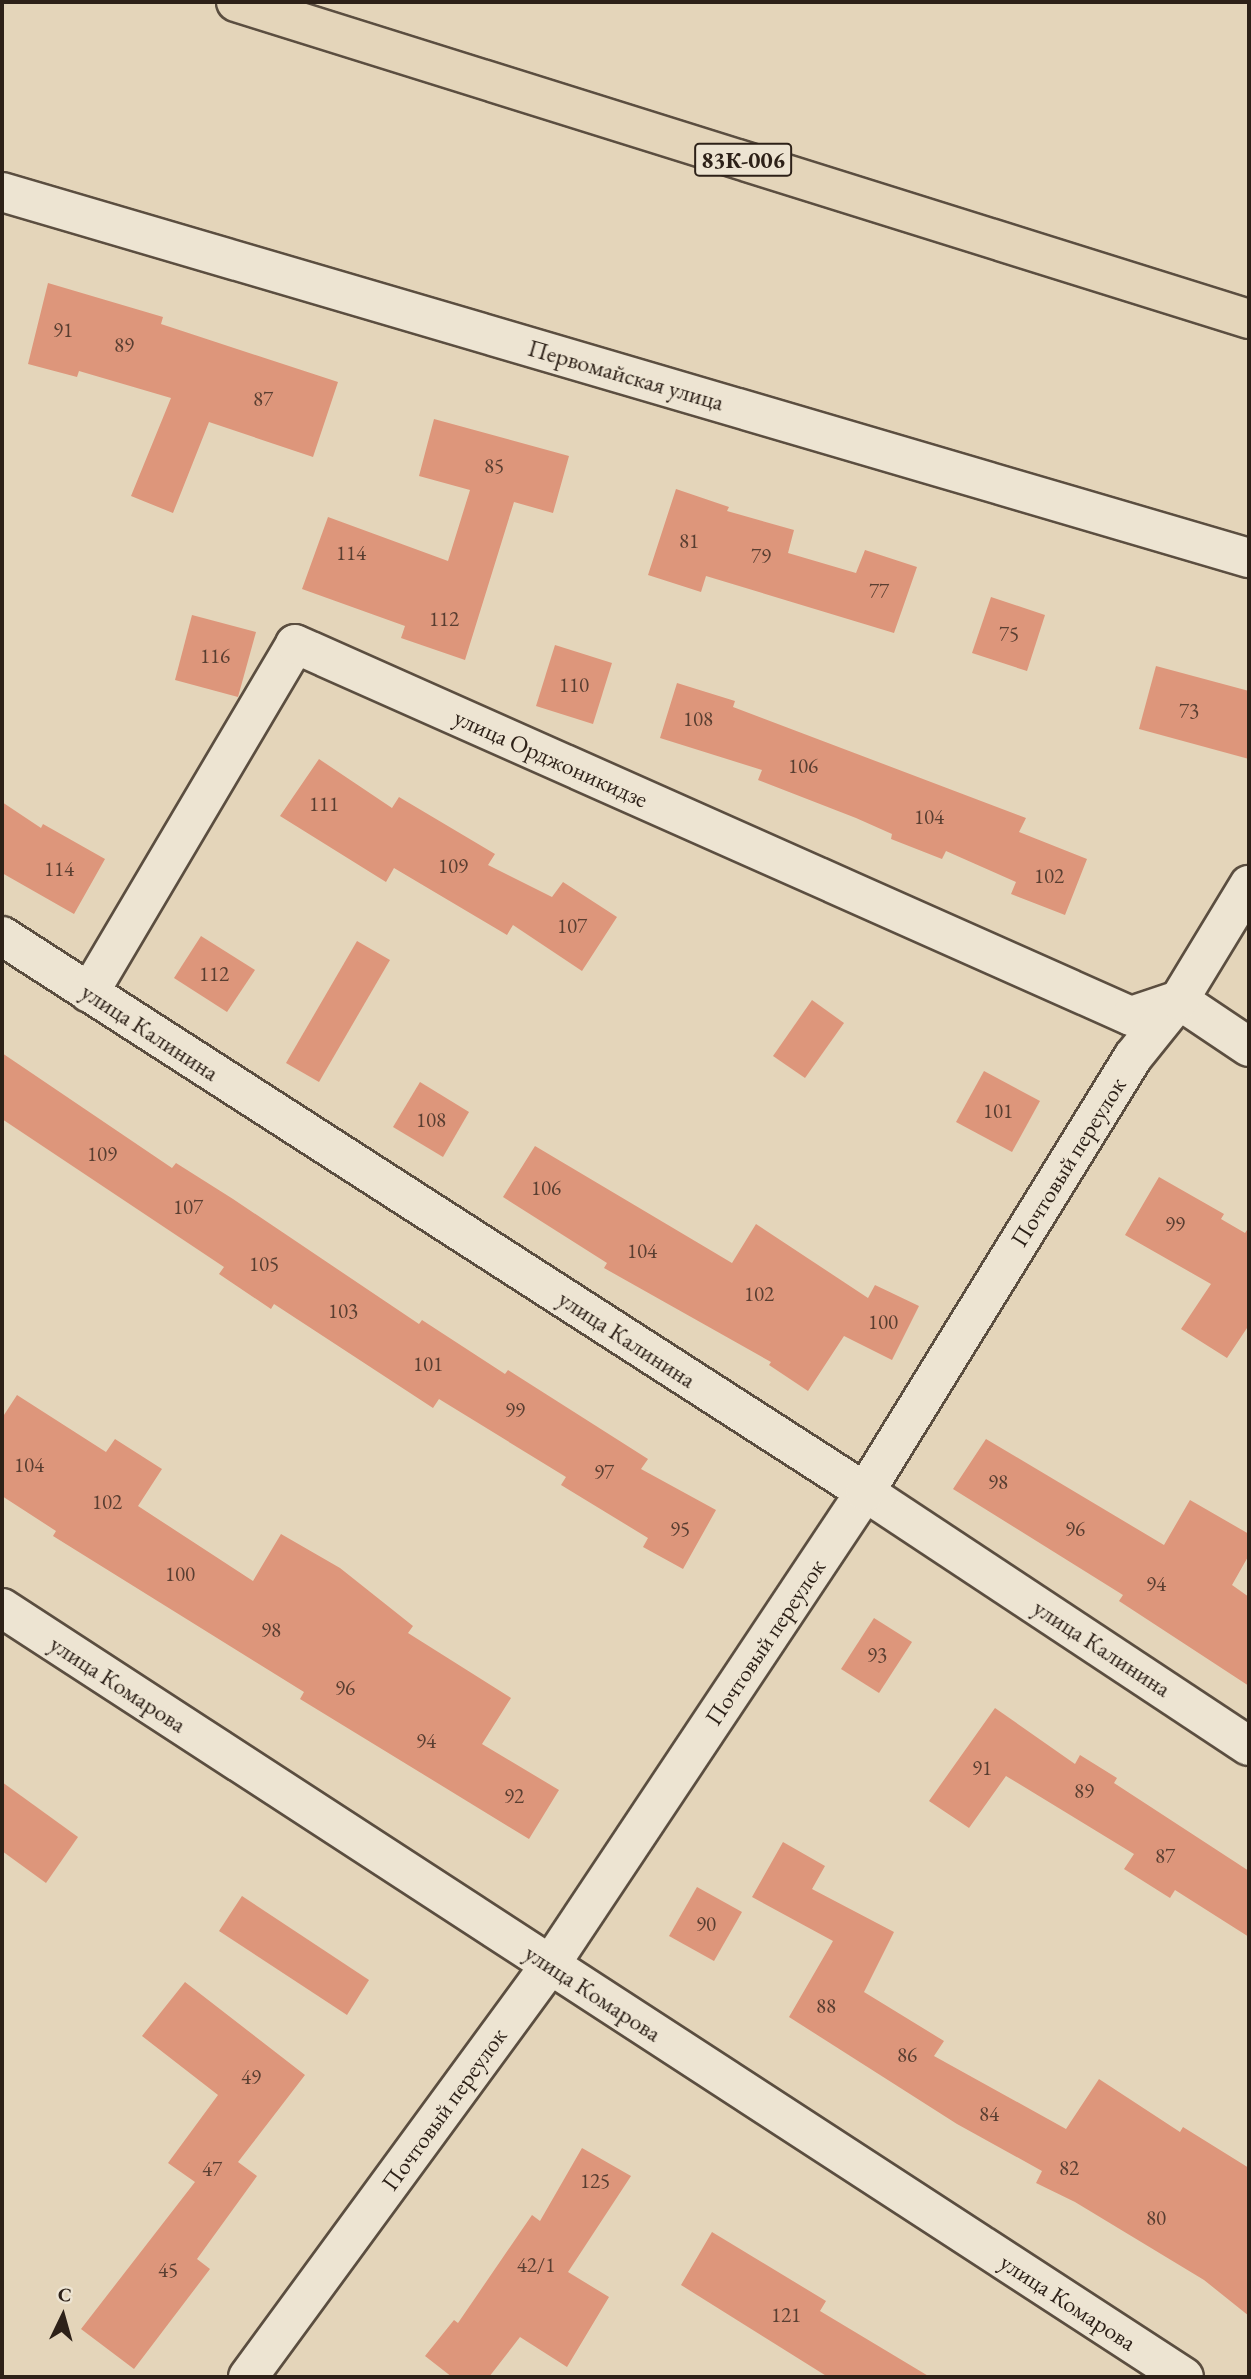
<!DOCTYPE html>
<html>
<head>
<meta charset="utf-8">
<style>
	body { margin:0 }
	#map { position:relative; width:1251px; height:2379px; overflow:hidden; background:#e4d5ba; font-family:"EB Garamond",serif }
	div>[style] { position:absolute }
	.building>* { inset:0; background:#dd967b }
	.roads { filter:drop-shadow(2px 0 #5b4e40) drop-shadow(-2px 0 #5b4e40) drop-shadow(0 2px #5b4e40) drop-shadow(0 -2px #5b4e40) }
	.minor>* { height:38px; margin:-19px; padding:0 19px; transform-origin:19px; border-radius:19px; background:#ede4d2 }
	.major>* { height:38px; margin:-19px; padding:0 19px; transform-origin:19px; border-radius:19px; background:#e4d5ba }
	span { translate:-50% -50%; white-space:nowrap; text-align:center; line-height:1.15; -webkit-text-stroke:6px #ede4d2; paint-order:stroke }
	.number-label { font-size:21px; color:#593e31 }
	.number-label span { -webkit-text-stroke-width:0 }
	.shield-label span { padding:2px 5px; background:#ede4d2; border:2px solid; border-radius:5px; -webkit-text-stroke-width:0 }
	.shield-label { font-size:23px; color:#2d2118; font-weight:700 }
	.street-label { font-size:24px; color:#2d2118 }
	.frame { position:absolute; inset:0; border:4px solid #2d2118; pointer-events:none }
	.north { position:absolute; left:28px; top:2281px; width:70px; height:70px; -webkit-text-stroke:5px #ede4d2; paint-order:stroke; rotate:5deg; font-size:19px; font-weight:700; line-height:28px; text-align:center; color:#2d2118 }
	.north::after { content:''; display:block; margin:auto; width:24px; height:32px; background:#2d2118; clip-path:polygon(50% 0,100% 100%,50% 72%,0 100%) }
</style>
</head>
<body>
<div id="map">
	<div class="building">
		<div style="clip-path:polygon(48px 283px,163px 317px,161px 324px,338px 382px,313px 457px,209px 422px,173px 513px,131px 496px,171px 398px,79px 371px,77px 377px,28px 364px)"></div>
		<div style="clip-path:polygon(434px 419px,569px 456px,553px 513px,514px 502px,465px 660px,401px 638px,405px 626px,302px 589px,328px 517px,448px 561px,470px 490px,419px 476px)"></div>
		<div style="clip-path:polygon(676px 489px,729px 507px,727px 511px,794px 530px,788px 553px,856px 573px,865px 550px,917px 567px,894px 633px,706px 576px,701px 592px,648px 575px)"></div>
		<div style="clip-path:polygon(991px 597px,1045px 615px,1027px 671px,972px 653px)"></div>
		<div style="clip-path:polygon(192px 615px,256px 632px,238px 697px,175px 680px)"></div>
		<div style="clip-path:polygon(555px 645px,612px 663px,593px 724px,536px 706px)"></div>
		<div style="clip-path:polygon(1156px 666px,1249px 691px,1249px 759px,1139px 729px)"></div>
		<div style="clip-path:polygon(677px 683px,735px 701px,733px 707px,1026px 818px,1019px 832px,1087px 859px,1065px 915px,1011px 894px,1016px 882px,946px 851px,942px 859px,891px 839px,892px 834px,856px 818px,758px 780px,762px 770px,660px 738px)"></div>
		<div style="clip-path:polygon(319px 759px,392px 808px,399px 797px,495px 854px,488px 865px,552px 897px,563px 882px,617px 917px,582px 971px,513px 925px,507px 935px,394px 868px,386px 882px,280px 816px)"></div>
		<div style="clip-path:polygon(2px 802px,41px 828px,43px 824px,105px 859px,74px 914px,2px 873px)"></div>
		<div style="clip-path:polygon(201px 936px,255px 970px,227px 1012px,174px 978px)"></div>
		<div style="clip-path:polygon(357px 941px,390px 960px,319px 1082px,286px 1063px)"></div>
		<div style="clip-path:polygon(812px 1000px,844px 1023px,805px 1078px,773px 1056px)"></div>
		<div style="clip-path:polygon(2px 1053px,172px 1168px,176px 1163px,233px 1199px,419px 1324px,422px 1320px,505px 1374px,508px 1370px,648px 1459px,641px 1469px,716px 1510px,683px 1569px,643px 1547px,648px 1538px,561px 1485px,566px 1477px,439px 1399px,433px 1408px,274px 1304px,271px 1309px,219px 1274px,224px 1267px,2px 1119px)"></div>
		<div style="clip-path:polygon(984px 1071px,1040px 1101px,1012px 1152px,956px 1122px)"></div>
		<div style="clip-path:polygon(420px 1082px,469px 1112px,443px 1157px,393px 1127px)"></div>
		<div style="clip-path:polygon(535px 1146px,732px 1263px,756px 1224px,868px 1298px,875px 1285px,919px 1306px,892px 1360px,844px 1336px,808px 1391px,769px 1365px,771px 1362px,604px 1268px,607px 1263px,503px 1197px)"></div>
		<div style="clip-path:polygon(1159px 1177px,1224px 1214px,1221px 1219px,1245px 1233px,1249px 1227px,1249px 1325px,1227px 1358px,1181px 1329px,1211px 1284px,1125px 1235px)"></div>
		<div style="clip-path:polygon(17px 1395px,106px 1452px,115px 1439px,162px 1469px,138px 1506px,253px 1581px,281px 1534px,340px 1568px,413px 1626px,408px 1633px,511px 1698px,482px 1744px,559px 1790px,529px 1839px,300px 1699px,304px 1692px,53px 1536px,56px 1531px,2px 1496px,2px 1418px)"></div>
		<div style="clip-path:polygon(986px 1439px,1164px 1545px,1190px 1500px,1249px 1534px,1249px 1555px,1232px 1585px,1249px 1597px,1249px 1686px,1119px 1601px,1123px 1595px,953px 1489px)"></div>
		<div style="clip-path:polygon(874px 1618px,912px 1642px,879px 1693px,841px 1669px)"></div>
		<div style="clip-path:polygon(995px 1708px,1075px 1764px,1080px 1755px,1117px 1778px,1114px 1783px,1249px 1871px,1249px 1937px,1175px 1890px,1170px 1898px,1124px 1869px,1134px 1854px,1006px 1776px,969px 1828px,929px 1801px)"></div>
		<div style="clip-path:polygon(2px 1782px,78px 1837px,46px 1883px,2px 1851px)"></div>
		<div style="clip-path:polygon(783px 1842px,825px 1866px,812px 1889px,894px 1932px,864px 1992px,944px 2041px,934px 2056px,1066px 2129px,1099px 2079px,1180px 2132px,1183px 2127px,1249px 2168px,1249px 2316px,1204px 2280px,1075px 2202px,1036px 2183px,1042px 2171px,957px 2124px,789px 2017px,833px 1941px,752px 1897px)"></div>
		<div style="clip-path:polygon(697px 1887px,742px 1912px,714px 1961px,669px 1936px)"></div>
		<div style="clip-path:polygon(242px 1896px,369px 1980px,347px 2015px,219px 1931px)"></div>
		<div style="clip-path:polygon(185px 1982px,305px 2075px,238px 2162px,257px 2176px,197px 2259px,210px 2269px,134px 2369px,81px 2329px,195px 2182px,168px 2163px,218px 2095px,142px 2036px)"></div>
		<div style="clip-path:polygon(582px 2148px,631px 2176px,568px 2272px,609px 2297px,567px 2367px,520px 2337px,489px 2377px,452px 2377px,425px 2356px,454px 2320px,458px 2323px,532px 2215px,540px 2221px)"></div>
		<div style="clip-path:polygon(712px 2232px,826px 2301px,820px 2311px,930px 2377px,828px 2377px,681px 2285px)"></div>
	</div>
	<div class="roads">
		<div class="minor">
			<div style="left:2px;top:192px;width:1300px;rotate:16.36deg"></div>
			<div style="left:2px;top:936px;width:1027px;rotate:32.79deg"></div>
			<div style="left:865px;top:1492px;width:460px;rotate:33.5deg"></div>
			<div style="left:89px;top:993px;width:405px;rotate:-59.4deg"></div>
			<div style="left:295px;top:644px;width:915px;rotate:23.99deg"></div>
			<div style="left:1131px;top:1016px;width:51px;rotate:-18.4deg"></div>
			<div style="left:1179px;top:1000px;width:84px;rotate:33.9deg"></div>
			<div style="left:2px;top:1608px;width:1410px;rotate:33.05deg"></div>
			<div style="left:248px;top:2377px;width:511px;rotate:-53.76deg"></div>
			<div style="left:550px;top:1965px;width:568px;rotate:-56.34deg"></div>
			<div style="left:865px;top:1492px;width:511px;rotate:-58.36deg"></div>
			<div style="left:1133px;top:1057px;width:73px;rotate:-51.1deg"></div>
			<div style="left:1179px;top:1000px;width:135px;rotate:-58.7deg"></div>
		</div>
		<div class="major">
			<div style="left:236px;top:2px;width:1061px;rotate:17.38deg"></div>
		</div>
	</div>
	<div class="number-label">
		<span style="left:63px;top:330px">91</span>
		<span style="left:124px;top:345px">89</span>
		<span style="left:263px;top:399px">87</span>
		<span style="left:494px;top:466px">85</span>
		<span style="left:689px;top:541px">81</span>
		<span style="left:351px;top:553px">114</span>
		<span style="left:761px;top:556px">79</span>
		<span style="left:879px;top:591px">77</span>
		<span style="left:444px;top:619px">112</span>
		<span style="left:1009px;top:634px">75</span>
		<span style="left:215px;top:656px">116</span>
		<span style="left:574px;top:685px">110</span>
		<span style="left:1189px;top:711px">73</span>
		<span style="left:698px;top:719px">108</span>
		<span style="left:803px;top:766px">106</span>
		<span style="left:324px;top:804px">111</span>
		<span style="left:929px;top:817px">104</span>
		<span style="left:453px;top:866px">109</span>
		<span style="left:59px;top:869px">114</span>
		<span style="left:1049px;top:876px">102</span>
		<span style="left:572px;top:926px">107</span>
		<span style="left:214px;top:974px">112</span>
		<span style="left:998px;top:1111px">101</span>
		<span style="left:431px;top:1120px">108</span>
		<span style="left:102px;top:1154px">109</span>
		<span style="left:546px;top:1188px">106</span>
		<span style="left:188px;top:1207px">107</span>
		<span style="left:1175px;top:1224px">99</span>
		<span style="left:642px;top:1251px">104</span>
		<span style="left:264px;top:1264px">105</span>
		<span style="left:759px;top:1294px">102</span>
		<span style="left:343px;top:1311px">103</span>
		<span style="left:883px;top:1322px">100</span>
		<span style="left:428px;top:1364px">101</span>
		<span style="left:515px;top:1410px">99</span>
		<span style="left:29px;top:1465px">104</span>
		<span style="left:604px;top:1472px">97</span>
		<span style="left:998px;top:1482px">98</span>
		<span style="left:107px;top:1502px">102</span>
		<span style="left:680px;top:1529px">95</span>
		<span style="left:1075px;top:1529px">96</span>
		<span style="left:180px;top:1574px">100</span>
		<span style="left:1156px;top:1584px">94</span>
		<span style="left:271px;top:1630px">98</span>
		<span style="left:877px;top:1655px">93</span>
		<span style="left:345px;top:1688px">96</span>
		<span style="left:426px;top:1741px">94</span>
		<span style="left:982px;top:1768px">91</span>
		<span style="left:1084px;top:1791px">89</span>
		<span style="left:514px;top:1796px">92</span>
		<span style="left:1165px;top:1856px">87</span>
		<span style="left:706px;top:1924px">90</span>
		<span style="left:826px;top:2006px">88</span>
		<span style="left:907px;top:2055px">86</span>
		<span style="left:251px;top:2077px">49</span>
		<span style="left:989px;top:2114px">84</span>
		<span style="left:1069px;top:2168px">82</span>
		<span style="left:212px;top:2169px">47</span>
		<span style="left:595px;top:2181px">125</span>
		<span style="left:1156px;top:2218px">80</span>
		<span style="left:536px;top:2265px">42/1</span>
		<span style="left:168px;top:2270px">45</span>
		<span style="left:786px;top:2315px">121</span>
	</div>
	<div class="shield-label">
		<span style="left:743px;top:160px">83К-006</span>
	</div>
	<div class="street-label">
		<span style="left:626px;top:375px;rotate:16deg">Первомайская улица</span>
		<span style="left:551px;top:758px;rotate:24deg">улица Орджоникидзе</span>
		<span style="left:150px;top:1032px;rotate:33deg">улица Калинина</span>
		<span style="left:1068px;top:1162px;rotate:-58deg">Почтовый переулок</span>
		<span style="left:627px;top:1339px;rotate:33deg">улица Калинина</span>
		<span style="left:765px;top:1642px;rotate:-56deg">Почтовый переулок</span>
		<span style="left:1102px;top:1648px;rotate:33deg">улица Калинина</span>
		<span style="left:118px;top:1684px;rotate:33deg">улица Комарова</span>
		<span style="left:593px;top:1993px;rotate:33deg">улица Комарова</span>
		<span style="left:444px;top:2109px;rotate:-54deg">Почтовый переулок</span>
		<span style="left:1068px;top:2302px;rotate:33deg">улица Комарова</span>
	</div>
	<div class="frame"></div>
	<div class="north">С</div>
</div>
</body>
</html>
